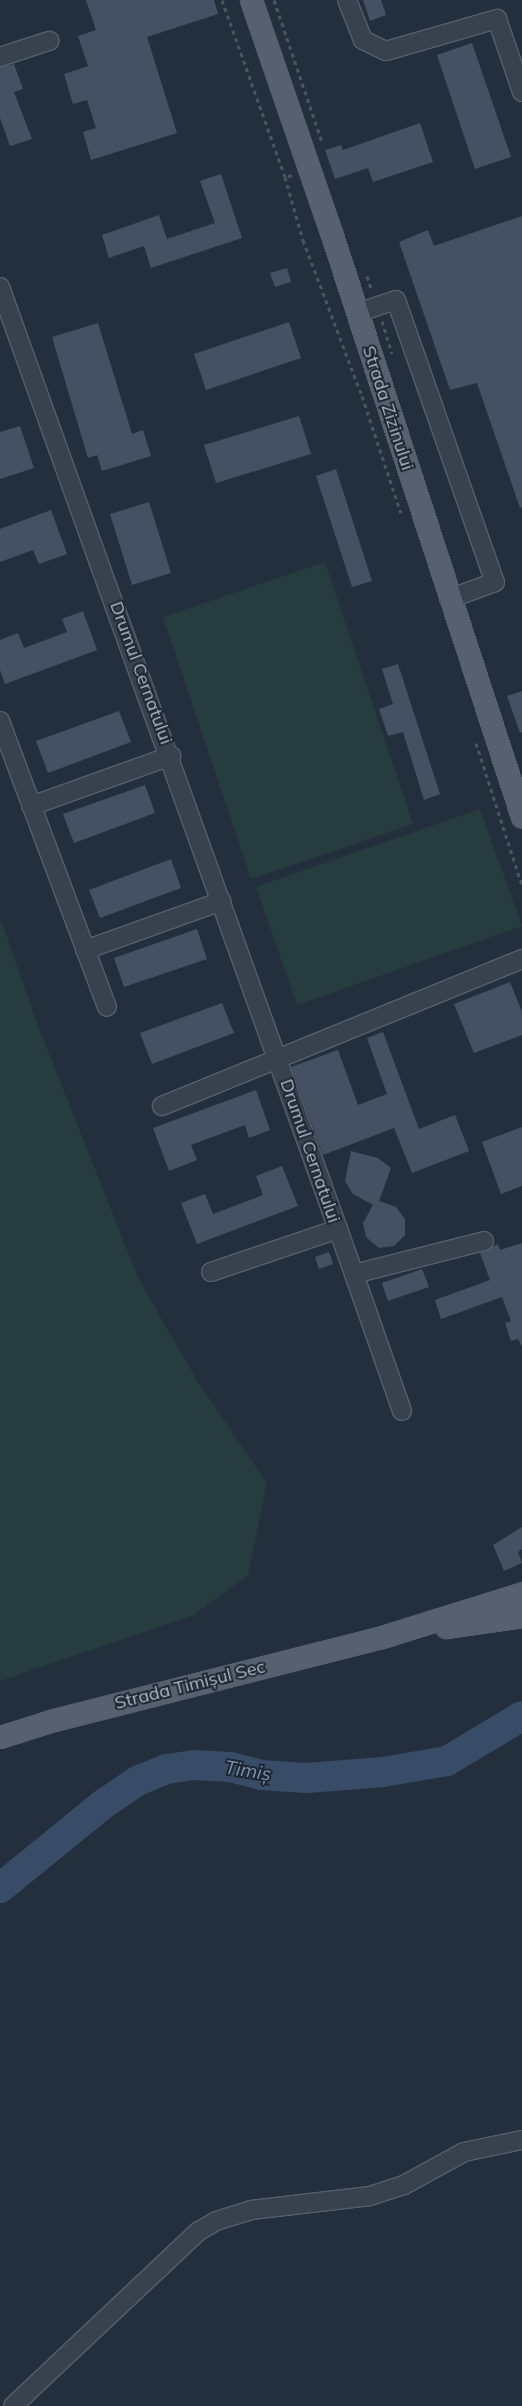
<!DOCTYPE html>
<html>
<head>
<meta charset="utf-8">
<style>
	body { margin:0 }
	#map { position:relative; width:522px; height:2406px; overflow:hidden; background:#242f3e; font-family:Mulish,sans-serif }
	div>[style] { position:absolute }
	.green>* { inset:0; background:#263c3f }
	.river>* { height:30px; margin:-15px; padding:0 15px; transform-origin:15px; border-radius:15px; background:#394c67 }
	.building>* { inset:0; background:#455162 }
	.path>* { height:3px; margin-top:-1.5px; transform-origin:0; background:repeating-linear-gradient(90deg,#44595c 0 4px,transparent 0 8px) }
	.roads { filter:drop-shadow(1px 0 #565f6c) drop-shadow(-1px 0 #565f6c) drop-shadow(0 1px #565f6c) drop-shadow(0 -1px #565f6c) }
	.minor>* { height:18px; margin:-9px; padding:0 9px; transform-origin:9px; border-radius:9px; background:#38414e }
	.major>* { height:21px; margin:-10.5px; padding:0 10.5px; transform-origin:10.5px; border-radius:10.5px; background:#56606e }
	span { translate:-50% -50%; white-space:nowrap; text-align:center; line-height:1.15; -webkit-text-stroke:4px #1d2633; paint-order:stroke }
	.street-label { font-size:18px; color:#b4bcc9 }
	.water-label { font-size:19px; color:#7c92b1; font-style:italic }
</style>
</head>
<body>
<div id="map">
	<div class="green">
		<div style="clip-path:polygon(325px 562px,413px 824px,251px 879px,163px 617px)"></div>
		<div style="clip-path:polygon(480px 809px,522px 926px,297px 1005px,256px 887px)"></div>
		<div style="clip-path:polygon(0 917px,38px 1026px,139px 1280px,198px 1382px,267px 1483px,248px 1575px,192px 1616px,0 1681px)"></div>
	</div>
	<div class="river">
		<div style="left:0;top:1888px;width:132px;rotate:-39.1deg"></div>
		<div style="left:102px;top:1805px;width:42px;rotate:-34.4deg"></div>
		<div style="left:137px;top:1781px;width:31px;rotate:-22deg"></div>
		<div style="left:166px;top:1769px;width:27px;rotate:-8deg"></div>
		<div style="left:193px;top:1765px;width:37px;rotate:3deg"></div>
		<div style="left:230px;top:1767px;width:32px;rotate:14deg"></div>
		<div style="left:261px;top:1775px;width:46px;rotate:3.7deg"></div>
		<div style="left:307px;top:1778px;width:76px;rotate:-4.5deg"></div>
		<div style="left:383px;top:1772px;width:65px;rotate:-9.8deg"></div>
		<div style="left:447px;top:1761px;width:87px;rotate:-31deg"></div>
	</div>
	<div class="building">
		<div style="clip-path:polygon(86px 0,214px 0,218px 14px,147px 37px,177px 133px,91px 160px,83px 132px,96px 128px,87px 100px,73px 104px,64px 74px,88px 66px,78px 36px,96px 30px)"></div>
		<div style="clip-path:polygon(363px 0,381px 0,386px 15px,370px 21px)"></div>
		<div style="clip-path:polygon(472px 43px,511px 157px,475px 169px,437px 55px)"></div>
		<div style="clip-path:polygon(14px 64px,23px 89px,14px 92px,32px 139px,10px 146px,0 118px,0 67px)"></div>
		<div style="clip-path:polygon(420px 123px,433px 162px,373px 182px,368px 168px,335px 179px,325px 150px,341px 145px,343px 150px)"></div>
		<div style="clip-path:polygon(221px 174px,242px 238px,151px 268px,144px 246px,109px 258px,102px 235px,159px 215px,167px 239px,215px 223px,200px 181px)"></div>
		<div style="clip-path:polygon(522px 216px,522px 507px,520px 508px,477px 383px,450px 390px,399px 242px,428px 230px,434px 246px)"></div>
		<div style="clip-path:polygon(287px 268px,291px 282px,275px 287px,270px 273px)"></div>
		<div style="clip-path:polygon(289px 322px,301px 358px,206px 390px,194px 354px)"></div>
		<div style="clip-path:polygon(98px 323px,132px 434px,143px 430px,151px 456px,102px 471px,97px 455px,88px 458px,52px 337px)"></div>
		<div style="clip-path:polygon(299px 416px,311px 454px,216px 483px,204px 445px)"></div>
		<div style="clip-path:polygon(20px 426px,34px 468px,0 479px,0 432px)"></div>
		<div style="clip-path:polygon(336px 469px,372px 581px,352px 587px,316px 476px)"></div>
		<div style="clip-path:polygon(149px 502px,171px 573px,132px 585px,110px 514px)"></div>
		<div style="clip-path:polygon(51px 510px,67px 554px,39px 564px,33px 550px,0 562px,0 529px)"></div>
		<div style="clip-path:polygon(83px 611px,97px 650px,5px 684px,0 670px,0 640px,18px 633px,24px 648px,67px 632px,62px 619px)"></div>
		<div style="clip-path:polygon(398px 664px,440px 794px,424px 800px,403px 732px,388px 736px,379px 709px,393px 704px,382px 669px)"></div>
		<div style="clip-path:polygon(522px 691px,522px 732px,520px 733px,507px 696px)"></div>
		<div style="clip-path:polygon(119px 711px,131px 742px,48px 773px,36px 741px)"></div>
		<div style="clip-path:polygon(145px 785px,155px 813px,74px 843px,63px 814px)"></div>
		<div style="clip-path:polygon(171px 859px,181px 888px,100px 918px,89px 890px)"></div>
		<div style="clip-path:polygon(197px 929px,207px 959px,124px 987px,114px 958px)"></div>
		<div style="clip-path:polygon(510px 982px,522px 1012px,522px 1035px,474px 1053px,454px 1004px)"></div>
		<div style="clip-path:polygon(222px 1003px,234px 1033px,152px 1064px,140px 1033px)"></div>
		<div style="clip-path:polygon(383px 1032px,419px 1129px,455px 1115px,469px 1151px,412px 1173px,394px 1128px,323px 1155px,291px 1067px,338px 1050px,358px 1105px,387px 1094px,367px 1038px)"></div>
		<div style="clip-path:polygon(256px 1090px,270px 1130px,249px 1138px,245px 1125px,191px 1145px,197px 1160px,169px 1171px,153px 1128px)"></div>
		<div style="clip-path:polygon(522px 1127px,522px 1186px,501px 1194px,482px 1142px)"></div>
		<div style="clip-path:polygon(351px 1151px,378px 1158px,391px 1168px,379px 1201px,396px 1207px,405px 1219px,405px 1235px,394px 1246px,379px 1248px,366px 1237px,363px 1223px,373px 1205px,353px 1194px,345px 1181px)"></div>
		<div style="clip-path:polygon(282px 1166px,298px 1206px,197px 1244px,181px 1203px,205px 1194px,213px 1214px,263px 1195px,256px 1176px)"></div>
		<div style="clip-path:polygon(522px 1243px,522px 1347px,518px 1339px,511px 1341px,505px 1323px,511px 1321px,502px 1297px,441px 1319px,435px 1300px,490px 1280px,480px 1253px,498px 1244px,500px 1250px)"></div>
		<div style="clip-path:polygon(329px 1252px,333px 1264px,319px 1269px,315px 1257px)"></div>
		<div style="clip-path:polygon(422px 1269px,429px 1287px,388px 1301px,382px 1283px)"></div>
		<div style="clip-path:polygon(522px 1527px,522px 1549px,518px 1552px,522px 1563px,504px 1571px,493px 1545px)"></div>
	</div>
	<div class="path">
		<div style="left:222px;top:0;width:188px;rotate:70.4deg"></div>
		<div style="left:274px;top:0;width:150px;rotate:71.3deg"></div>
		<div style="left:292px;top:175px;width:7px;rotate:164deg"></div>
		<div style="left:285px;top:177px;width:66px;rotate:74.1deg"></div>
		<div style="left:303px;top:240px;width:167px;rotate:69.3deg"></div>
		<div style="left:362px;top:396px;width:123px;rotate:71.6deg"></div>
		<div style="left:367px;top:276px;width:16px;rotate:72deg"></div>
		<div style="left:382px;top:321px;width:34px;rotate:73deg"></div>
		<div style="left:476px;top:743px;width:149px;rotate:72.1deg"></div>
	</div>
	<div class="roads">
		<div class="minor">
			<div style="left:347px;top:0;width:43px;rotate:68.2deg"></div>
			<div style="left:363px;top:40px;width:25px;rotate:26deg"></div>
			<div style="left:386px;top:51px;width:116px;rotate:-16.1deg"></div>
			<div style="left:497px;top:19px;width:77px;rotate:71.1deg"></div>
			<div style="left:0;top:57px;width:52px;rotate:-18.1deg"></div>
			<div style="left:0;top:287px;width:1001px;rotate:70.26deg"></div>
			<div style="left:338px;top:1229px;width:134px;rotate:161.3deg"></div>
			<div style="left:357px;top:313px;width:41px;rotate:-18.4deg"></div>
			<div style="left:396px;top:300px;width:299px;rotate:70.7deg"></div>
			<div style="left:495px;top:582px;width:49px;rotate:159.7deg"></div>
			<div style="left:0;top:721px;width:305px;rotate:69.5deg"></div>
			<div style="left:31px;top:806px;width:149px;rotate:-19.7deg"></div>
			<div style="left:85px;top:950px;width:145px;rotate:-19.7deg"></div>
			<div style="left:162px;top:1106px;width:389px;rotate:-22.2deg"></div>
			<div style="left:338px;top:1229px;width:48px;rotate:70.4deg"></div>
			<div style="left:354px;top:1274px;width:134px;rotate:-14.2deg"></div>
			<div style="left:354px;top:1274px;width:145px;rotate:70.7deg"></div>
			<div style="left:13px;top:2406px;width:255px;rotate:-43.3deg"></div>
			<div style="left:199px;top:2231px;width:20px;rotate:-30deg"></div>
			<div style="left:216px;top:2221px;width:37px;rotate:-17deg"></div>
			<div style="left:251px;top:2210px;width:120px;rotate:-6.7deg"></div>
			<div style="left:370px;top:2196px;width:36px;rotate:-18deg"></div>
			<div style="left:404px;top:2185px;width:68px;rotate:-28.8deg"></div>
			<div style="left:464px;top:2152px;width:59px;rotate:-11.7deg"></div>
		</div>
		<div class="major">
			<div style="left:251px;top:0;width:245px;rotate:71deg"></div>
			<div style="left:331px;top:232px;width:615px;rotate:71.92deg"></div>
			<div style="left:446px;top:1627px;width:77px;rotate:-8.2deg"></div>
			<div style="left:0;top:1737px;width:57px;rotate:-17.5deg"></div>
			<div style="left:54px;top:1720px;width:338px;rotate:-14.2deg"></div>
			<div style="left:382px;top:1637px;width:147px;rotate:-17.4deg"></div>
		</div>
	</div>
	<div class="street-label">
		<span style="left:388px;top:408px;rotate:72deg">Strada Zizinului</span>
		<span style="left:141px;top:673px;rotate:70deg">Drumul Cernatului</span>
		<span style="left:310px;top:1151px;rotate:71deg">Drumul Cernatului</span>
		<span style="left:190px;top:1685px;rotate:-14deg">Strada Timișul Sec</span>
	</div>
	<div class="water-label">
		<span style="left:248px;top:1771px;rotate:9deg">Timiș</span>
	</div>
</div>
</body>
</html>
